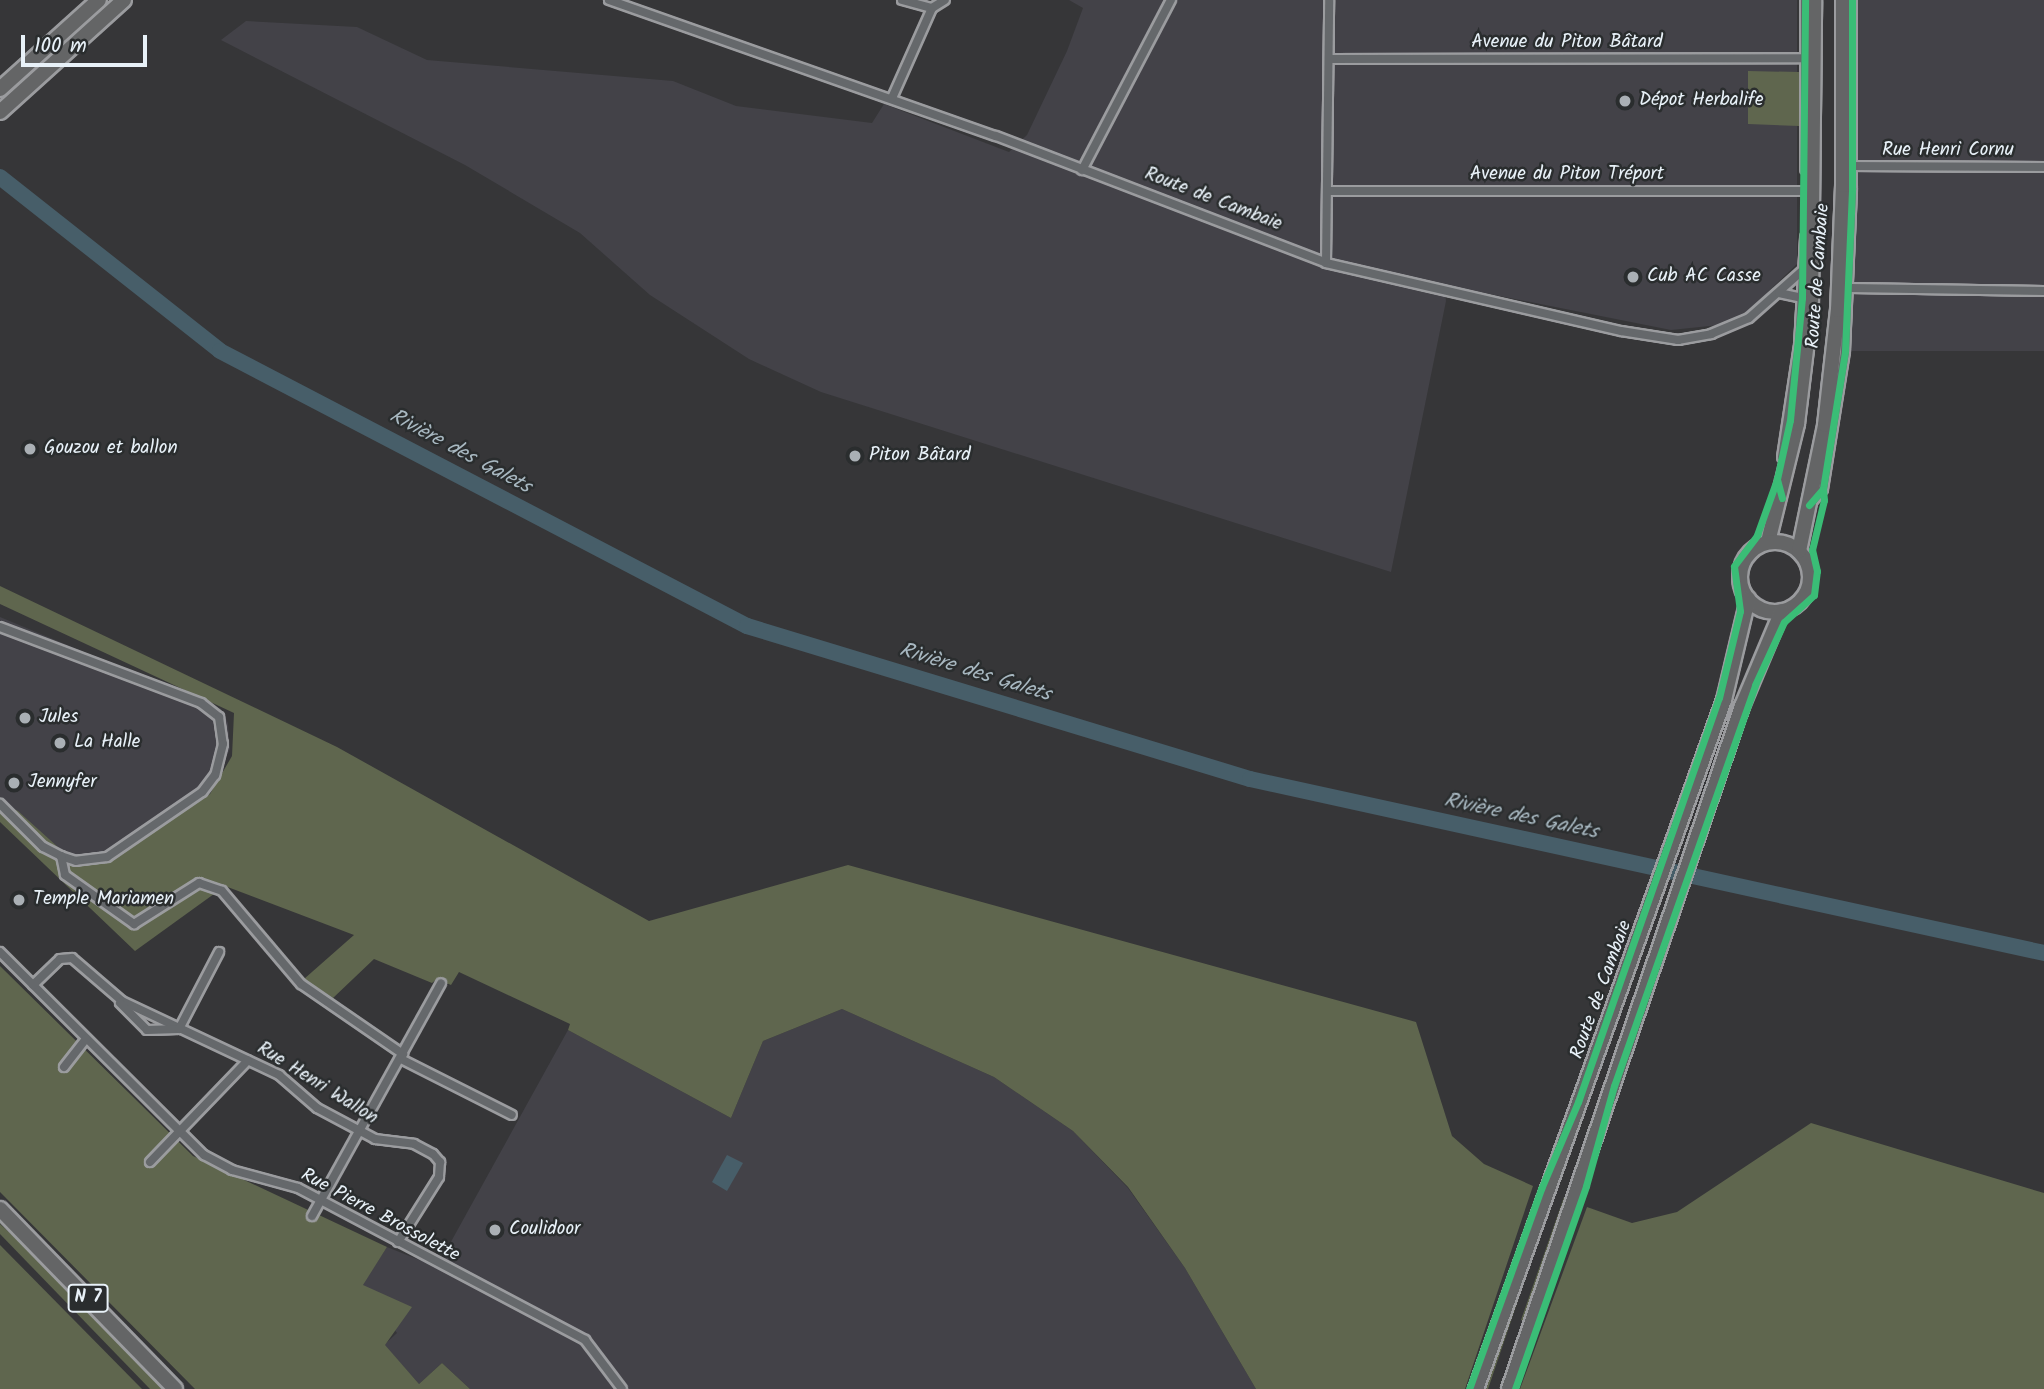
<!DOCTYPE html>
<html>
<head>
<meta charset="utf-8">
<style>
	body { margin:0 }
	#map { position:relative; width:2044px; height:1389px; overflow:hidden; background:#363638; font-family:Kalam,sans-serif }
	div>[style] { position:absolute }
	.built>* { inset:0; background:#434248 }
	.green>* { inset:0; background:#5f664e }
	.water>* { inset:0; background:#475e69 }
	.river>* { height:16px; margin:-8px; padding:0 8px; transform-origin:8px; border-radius:8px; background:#475e69 }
	.roads { filter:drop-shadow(2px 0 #9b9c9f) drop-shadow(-2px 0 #9b9c9f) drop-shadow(0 2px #9b9c9f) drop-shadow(0 -2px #9b9c9f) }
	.minor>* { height:8px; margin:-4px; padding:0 4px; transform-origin:4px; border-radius:4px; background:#65686b }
	.primary>* { height:14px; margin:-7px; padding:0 7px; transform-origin:7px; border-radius:7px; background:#646566 }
	.primary>.ring { margin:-7px; padding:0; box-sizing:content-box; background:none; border:14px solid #646566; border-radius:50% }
	.trunk>* { height:14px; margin:-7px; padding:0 7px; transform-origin:7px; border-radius:7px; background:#646566 }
	.cycleway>* { height:7px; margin:-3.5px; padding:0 3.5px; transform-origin:3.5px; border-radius:3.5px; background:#3abd76 }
	.dots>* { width:19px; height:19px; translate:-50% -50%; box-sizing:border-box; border:4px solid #2a2d2e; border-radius:50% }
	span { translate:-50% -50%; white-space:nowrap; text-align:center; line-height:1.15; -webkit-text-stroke:5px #2a2d2e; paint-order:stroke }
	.shield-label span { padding:2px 5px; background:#2a2d2e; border:2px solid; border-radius:5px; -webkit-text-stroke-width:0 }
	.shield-label { font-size:18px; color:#e8f1f8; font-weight:700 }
	.street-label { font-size:19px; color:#e8f1f8 }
	.poi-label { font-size:19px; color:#e8f1f8 }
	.left { translate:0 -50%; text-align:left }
	.water-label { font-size:21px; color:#a8b8c1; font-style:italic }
	.scale { position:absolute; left:21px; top:35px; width:126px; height:32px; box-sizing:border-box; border:4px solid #e8f1f8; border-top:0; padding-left:9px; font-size:21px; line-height:24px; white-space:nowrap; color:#e8f1f8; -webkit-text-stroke:5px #2a2d2e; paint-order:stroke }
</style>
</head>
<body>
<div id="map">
	<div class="built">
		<div style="clip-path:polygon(1069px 0,1797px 0,1797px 264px,1743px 316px,1719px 325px,1671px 330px,1444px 285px,1446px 301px,1391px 572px,821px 392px,749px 359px,650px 295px,580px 233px,465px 165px,221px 40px,246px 21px,357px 27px,427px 60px,673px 81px,736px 106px,872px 123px,884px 104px,1009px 152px,1027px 135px,1067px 51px,1083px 8px)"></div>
		<div style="clip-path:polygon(1852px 0,2044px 0,2044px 351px,1845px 351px)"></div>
		<div style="clip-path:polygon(0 617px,221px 709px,228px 723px,230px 749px,209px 793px,100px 862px,56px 859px,0 810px)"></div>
		<div style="clip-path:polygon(842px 1009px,994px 1077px,1073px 1131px,1128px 1188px,1185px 1268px,1256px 1389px,470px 1389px,442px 1363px,419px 1384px,384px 1345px,397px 1333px,362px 1285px,387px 1247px,437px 1267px,568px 1030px,731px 1118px,763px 1041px)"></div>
	</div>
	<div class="green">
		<div style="clip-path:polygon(1748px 71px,1799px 72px,1799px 126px,1748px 124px)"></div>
		<div style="clip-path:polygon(0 586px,337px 747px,649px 921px,848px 865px,1416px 1022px,1452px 1136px,1484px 1164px,1533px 1186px,1465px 1389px,1256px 1389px,1185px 1268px,1128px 1187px,1073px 1131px,994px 1077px,842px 1009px,763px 1041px,731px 1118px,568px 1030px,570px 1024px,459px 972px,451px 985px,437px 979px,432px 983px,374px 959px,333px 998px,304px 979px,354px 935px,225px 886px,135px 951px,0 822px,0 803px,18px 811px,60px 849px,101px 864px,210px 794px,232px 756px,234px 713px,0 604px)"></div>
		<div style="clip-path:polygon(0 966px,193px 1156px,387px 1247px,363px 1285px,412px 1307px,385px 1345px,419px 1384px,442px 1363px,470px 1389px,195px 1389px,0 1192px)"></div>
		<div style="clip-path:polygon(1811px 1123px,2044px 1193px,2044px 1389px,1520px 1389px,1587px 1207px,1632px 1223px,1677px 1212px)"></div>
		<div style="clip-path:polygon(1554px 1194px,1488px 1389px,1481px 1389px)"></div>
		<div style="clip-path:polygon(1564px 1197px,1570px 1199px,1526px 1322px,1521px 1320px)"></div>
		<div style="clip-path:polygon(0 1224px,43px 1263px,163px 1389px,150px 1389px,0 1234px)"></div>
		<div style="clip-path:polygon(0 1245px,142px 1389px,0 1389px)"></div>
	</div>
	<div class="water">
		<div style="clip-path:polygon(727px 1155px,743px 1163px,727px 1191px,712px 1182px)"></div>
	</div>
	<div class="river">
		<div style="left:0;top:177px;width:280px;rotate:38.3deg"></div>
		<div style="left:220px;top:351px;width:594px;rotate:27.56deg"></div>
		<div style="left:747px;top:626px;width:526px;rotate:16.92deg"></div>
		<div style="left:1250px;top:779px;width:813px;rotate:12.36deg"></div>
	</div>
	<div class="roads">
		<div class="minor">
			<div style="left:609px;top:0;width:410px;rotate:19.4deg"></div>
			<div style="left:996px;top:136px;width:354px;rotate:21deg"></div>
			<div style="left:1326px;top:263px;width:303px;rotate:13deg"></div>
			<div style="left:1621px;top:331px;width:58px;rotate:9deg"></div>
			<div style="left:1678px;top:340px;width:34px;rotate:-10deg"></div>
			<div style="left:1711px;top:334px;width:41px;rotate:-22.8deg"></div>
			<div style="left:1749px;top:318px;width:72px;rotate:-41.6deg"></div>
			<div style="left:902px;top:0;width:31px;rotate:15deg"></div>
			<div style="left:1805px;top:0;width:169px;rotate:90deg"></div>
			<div style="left:1329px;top:59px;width:476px;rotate:-0.1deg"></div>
			<div style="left:892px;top:98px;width:98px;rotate:-66deg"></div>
			<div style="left:932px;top:8px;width:15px;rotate:-32deg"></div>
			<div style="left:1852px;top:166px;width:192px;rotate:0.3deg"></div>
			<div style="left:1082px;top:170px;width:192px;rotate:-62.4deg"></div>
			<div style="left:1329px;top:191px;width:477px"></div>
			<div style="left:1326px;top:263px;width:263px;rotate:-89.3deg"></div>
			<div style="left:1850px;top:288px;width:194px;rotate:0.9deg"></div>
			<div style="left:1779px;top:293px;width:24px;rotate:12deg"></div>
			<div style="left:1782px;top:457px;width:113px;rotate:-81.4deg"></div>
			<div style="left:1799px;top:345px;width:108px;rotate:-86.8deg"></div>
			<div style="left:1811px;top:503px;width:18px;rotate:-49deg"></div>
			<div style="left:1823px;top:489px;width:140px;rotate:-80.9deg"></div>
			<div style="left:1845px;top:351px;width:163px;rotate:-87.5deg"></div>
			<div style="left:1852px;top:188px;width:188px;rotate:-90deg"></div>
			<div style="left:0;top:627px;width:215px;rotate:20.7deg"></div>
			<div style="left:201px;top:703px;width:23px;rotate:38deg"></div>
			<div style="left:219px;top:717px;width:27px;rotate:82deg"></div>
			<div style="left:223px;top:744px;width:32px;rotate:104deg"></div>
			<div style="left:215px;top:775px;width:21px;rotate:127deg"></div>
			<div style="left:202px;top:792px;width:115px;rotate:145.6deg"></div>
			<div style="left:107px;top:857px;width:31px;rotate:173deg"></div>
			<div style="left:76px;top:861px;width:16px;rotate:-162deg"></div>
			<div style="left:61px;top:856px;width:20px;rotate:-153deg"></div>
			<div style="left:43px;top:847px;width:61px;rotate:-135deg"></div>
			<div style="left:61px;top:856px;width:19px;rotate:78deg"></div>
			<div style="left:65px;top:875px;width:85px;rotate:35.4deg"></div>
			<div style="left:134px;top:924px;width:77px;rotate:-32.2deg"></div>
			<div style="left:199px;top:883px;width:24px;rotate:19deg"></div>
			<div style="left:222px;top:891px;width:122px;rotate:49.7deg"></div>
			<div style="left:301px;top:984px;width:124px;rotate:34.5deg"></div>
			<div style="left:0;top:952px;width:288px;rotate:44.9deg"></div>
			<div style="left:204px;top:1155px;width:32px;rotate:28deg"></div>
			<div style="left:232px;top:1170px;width:68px;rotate:15.3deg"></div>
			<div style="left:298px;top:1188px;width:325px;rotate:27.9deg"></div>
			<div style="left:585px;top:1340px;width:61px;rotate:52.9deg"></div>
			<div style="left:33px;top:985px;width:37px;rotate:-44deg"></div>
			<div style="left:60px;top:959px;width:12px;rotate:-5deg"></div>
			<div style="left:72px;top:958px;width:66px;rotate:40.7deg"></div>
			<div style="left:122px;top:1001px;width:174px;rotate:25.2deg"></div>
			<div style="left:279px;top:1075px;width:50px;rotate:41deg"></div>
			<div style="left:317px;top:1108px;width:66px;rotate:28.1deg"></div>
			<div style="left:375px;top:1139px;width:39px;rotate:7deg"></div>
			<div style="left:414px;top:1144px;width:21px;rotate:28deg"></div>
			<div style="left:433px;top:1154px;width:11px;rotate:49deg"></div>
			<div style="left:440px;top:1162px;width:15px;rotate:94deg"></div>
			<div style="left:439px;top:1177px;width:77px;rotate:122.2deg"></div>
			<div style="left:120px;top:1003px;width:38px;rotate:45deg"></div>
			<div style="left:147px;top:1030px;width:32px;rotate:-2deg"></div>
			<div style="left:179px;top:1029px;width:87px;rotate:-62.5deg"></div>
			<div style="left:401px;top:1059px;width:124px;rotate:26.8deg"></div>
			<div style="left:64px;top:1067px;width:36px;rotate:-52deg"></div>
			<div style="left:150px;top:1162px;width:141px;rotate:-46.1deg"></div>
			<div style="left:312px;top:1216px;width:266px;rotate:-61deg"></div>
		</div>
		<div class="primary">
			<div style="left:1768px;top:542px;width:122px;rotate:-76.2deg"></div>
			<div style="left:1797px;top:424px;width:116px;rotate:-83.1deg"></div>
			<div style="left:1811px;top:309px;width:309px;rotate:-89.4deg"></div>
			<div class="ring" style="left:1740px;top:542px;width:56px;height:56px"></div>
			<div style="left:1799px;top:551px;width:129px;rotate:-78.3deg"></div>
			<div style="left:1825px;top:425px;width:116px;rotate:-83.6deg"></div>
			<div style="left:1838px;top:310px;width:125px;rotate:-87.7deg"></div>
			<div style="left:1843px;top:185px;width:185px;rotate:-90deg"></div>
			<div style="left:0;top:1209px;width:251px;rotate:45.8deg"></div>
			<div style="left:1476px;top:1389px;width:732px;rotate:-70.2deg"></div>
			<div style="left:1724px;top:700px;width:104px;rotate:-76.6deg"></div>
			<div style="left:1509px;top:1389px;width:722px;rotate:-71.16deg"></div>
			<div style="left:1742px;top:706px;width:103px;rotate:-67.2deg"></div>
		</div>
		<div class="trunk">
			<div style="left:0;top:89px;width:133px;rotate:-42deg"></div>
			<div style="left:0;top:112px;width:167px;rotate:-42.1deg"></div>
		</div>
	</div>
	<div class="cycleway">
		<div style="left:1782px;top:498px;width:20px;rotate:-105deg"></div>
		<div style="left:1777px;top:479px;width:60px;rotate:-77.6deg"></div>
		<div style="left:1790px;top:420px;width:123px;rotate:-84.4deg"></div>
		<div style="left:1802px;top:298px;width:298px;rotate:-89.4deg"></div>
		<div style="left:1809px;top:505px;width:21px;rotate:-49deg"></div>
		<div style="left:1823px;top:489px;width:140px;rotate:-80.9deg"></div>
		<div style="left:1845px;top:351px;width:163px;rotate:-87.5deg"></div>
		<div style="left:1852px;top:188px;width:188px;rotate:-90deg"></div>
		<div style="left:1469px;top:1389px;width:213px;rotate:-70.2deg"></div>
		<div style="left:1541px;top:1189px;width:95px;rotate:-67deg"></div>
		<div style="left:1578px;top:1102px;width:428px;rotate:-70.8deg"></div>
		<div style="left:1719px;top:698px;width:89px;rotate:-76.4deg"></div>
		<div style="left:1740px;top:611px;width:45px;rotate:-97.6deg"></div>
		<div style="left:1734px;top:566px;width:39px;rotate:-53deg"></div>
		<div style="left:1757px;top:535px;width:59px;rotate:-70.3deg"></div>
		<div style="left:1515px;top:1389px;width:215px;rotate:-70.7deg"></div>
		<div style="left:1586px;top:1186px;width:104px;rotate:-74.4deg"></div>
		<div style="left:1614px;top:1086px;width:425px;rotate:-70.6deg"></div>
		<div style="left:1755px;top:685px;width:69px;rotate:-65.3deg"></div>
		<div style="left:1784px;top:622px;width:40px;rotate:-42deg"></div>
		<div style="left:1814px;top:595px;width:24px;rotate:-83deg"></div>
		<div style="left:1817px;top:571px;width:22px;rotate:-103deg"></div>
		<div style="left:1812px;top:550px;width:51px;rotate:-76.5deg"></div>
		<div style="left:1824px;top:500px;width:11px;rotate:-95deg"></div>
	</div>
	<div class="dots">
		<div style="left:1625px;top:101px;background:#aab0b5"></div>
		<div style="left:1633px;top:277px;background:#aab0b5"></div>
		<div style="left:30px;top:449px;background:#aab0b5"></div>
		<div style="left:855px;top:456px;background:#aab0b5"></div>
		<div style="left:25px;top:718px;background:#aab0b5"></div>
		<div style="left:60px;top:743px;background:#aab0b5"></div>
		<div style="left:14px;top:783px;background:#aab0b5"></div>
		<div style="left:19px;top:900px;background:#aab0b5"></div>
		<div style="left:495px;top:1230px;background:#aab0b5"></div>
	</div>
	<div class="shield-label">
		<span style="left:88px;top:1298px">N 7</span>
	</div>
	<div class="street-label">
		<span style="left:1567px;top:43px">Avenue du Piton Bâtard</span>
		<span style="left:1948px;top:151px">Rue Henri Cornu</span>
		<span style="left:1567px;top:175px">Avenue du Piton Tréport</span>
		<span style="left:1213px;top:200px;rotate:21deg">Route de Cambaie</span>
		<span style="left:1819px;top:276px;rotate:-86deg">Route de Cambaie</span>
		<span style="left:1602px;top:990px;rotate:-70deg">Route de Cambaie</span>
		<span style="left:317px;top:1084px;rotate:32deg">Rue Henri Wallon</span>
		<span style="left:380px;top:1216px;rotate:28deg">Rue Pierre Brossolette</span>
	</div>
	<div class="poi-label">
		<span class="left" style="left:1639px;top:101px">Dépot Herbalife</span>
		<span class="left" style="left:1647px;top:277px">Cub AC Casse</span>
		<span class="left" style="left:44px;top:449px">Gouzou et ballon</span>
		<span class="left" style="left:869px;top:456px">Piton Bâtard</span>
		<span class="left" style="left:39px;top:718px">Jules</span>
		<span class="left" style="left:74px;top:743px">La Halle</span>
		<span class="left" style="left:28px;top:783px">Jennyfer</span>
		<span class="left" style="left:33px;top:900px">Temple Mariamen</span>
		<span class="left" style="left:509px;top:1230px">Coulidoor</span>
	</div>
	<div class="water-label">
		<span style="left:460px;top:452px;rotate:28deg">Rivière des Galets</span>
		<span style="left:975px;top:673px;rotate:17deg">Rivière des Galets</span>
		<span style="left:1521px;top:817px;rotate:12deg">Rivière des Galets</span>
	</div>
	<div class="scale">100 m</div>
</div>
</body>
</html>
